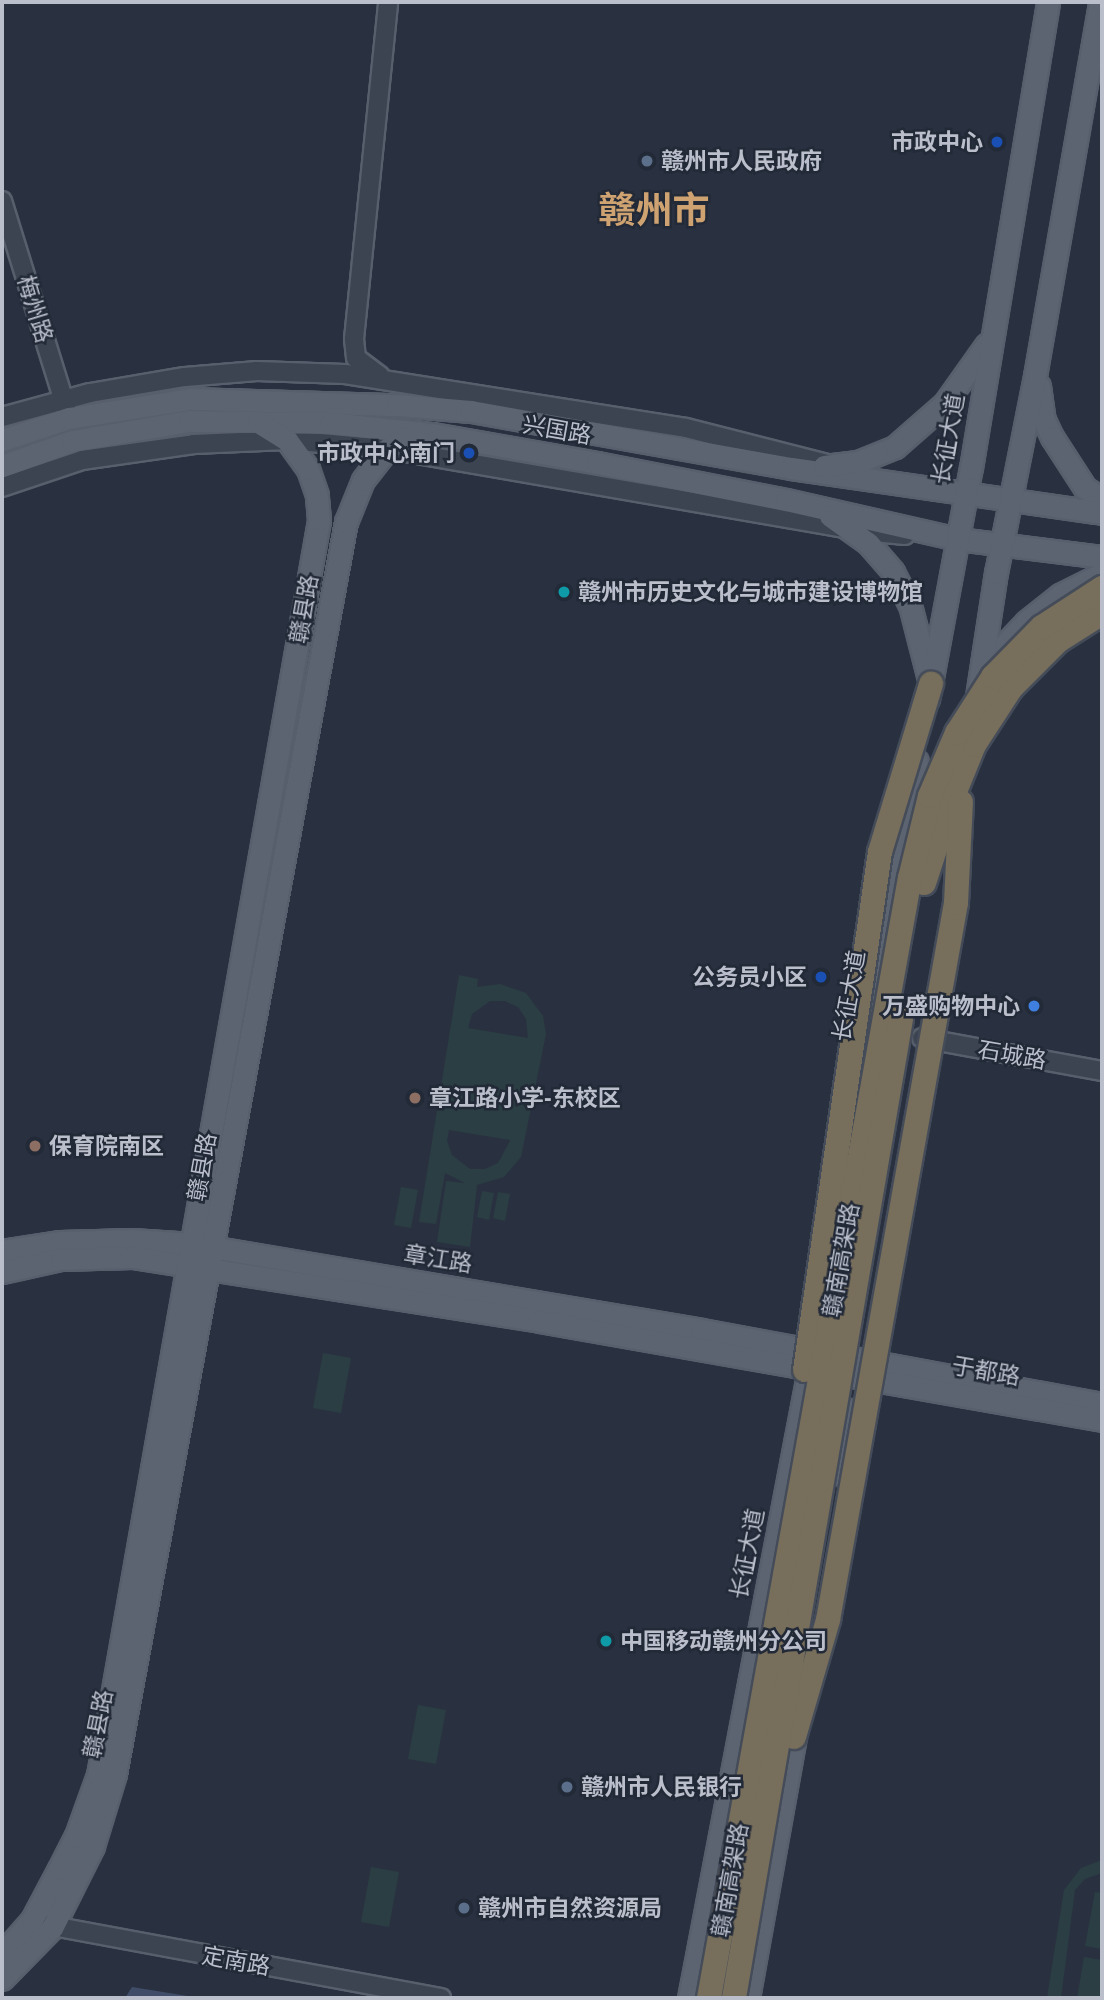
<!DOCTYPE html>
<html>
<head>
<meta charset="utf-8">
<style>
	body { margin:0 }
	#map { position:relative; width:1104px; height:2000px; overflow:hidden; background:#293141; font-family:Helvetica,"Noto Sans SC",sans-serif }
	div>[style] { position:absolute }
	.green>* { inset:0; background:#2b3e43 }
	.water>* { inset:0; background:#404d69 }
	.roads { filter:drop-shadow(2px 0 #585f6c) drop-shadow(-2px 0 #585f6c) drop-shadow(0 2px #585f6c) drop-shadow(0 -2px #585f6c) }
	.minor>* { height:18px; margin:-9px; padding:0 9px; transform-origin:9px; border-radius:9px; background:#3d4451 }
	.major>* { height:21px; margin:-10.5px; padding:0 10.5px; transform-origin:10.5px; border-radius:10.5px; background:#5c6371 }
	.bridges { filter:drop-shadow(2px 0 #454c59) drop-shadow(-2px 0 #454c59) drop-shadow(0 2px #454c59) drop-shadow(0 -2px #454c59) }
	.highway-bridge>* { height:24px; margin:-12px; padding:0 12px; transform-origin:12px; border-radius:12px; background:#776e5b }
	.dots>* { width:19px; height:19px; translate:-50% -50%; box-sizing:border-box; border:4px solid #222937; border-radius:50% }
	span { translate:-50% -50%; white-space:nowrap; text-align:center; line-height:1.15; -webkit-text-stroke:5px #222937; paint-order:stroke }
	.poi-label { font-size:23px; color:#babfcb; font-weight:700 }
	.right { translate:-100% -50%; text-align:right }
	.left { translate:0 -50%; text-align:left }
	.street-label { font-size:23px; color:#babfcb }
	.town-label { font-size:37px; color:#cfa371; font-weight:700 }
	.frame { position:absolute; inset:0; border:4px solid #babfcb; pointer-events:none }
</style>
</head>
<body>
<div id="map">
	<div class="green">
		<div style="clip-path:polygon(evenodd,459px 975px,478px 979px,477px 987px,500px 984px,526px 993px,543px 1016px,546px 1034px,521px 1157px,504px 1177px,477px 1185px,470px 1247px,437px 1242px,446px 1181px,465px 1183px,445px 1173px,436px 1224px,419px 1222px,459px 975px,490px 1001px,505px 1001px,518px 1007px,526px 1019px,528px 1038px,468px 1028px,472px 1014px,490px 1001px,459px 975px,449px 1130px,510px 1140px,510px 1141px,498px 1163px,485px 1169px,470px 1169px,452px 1155px,447px 1141px,449px 1130px)"></div>
		<div style="clip-path:polygon(401px 1187px,418px 1190px,411px 1228px,394px 1225px)"></div>
		<div style="clip-path:polygon(482px 1191px,494px 1193px,489px 1220px,477px 1217px)"></div>
		<div style="clip-path:polygon(498px 1192px,510px 1194px,505px 1221px,493px 1218px)"></div>
		<div style="clip-path:polygon(323px 1353px,351px 1358px,341px 1413px,313px 1408px)"></div>
		<div style="clip-path:polygon(418px 1705px,446px 1710px,436px 1764px,408px 1759px)"></div>
		<div style="clip-path:polygon(1102px 1860px,1102px 1873px,1085px 1879px,1075px 1890px,1061px 1998px,1047px 1998px,1064px 1890px,1081px 1868px)"></div>
		<div style="clip-path:polygon(371px 1867px,399px 1872px,389px 1927px,361px 1922px)"></div>
		<div style="clip-path:polygon(1095px 1892px,1102px 1893px,1102px 1949px,1085px 1946px)"></div>
		<div style="clip-path:polygon(1084px 1957px,1102px 1960px,1102px 1998px,1077px 1998px)"></div>
	</div>
	<div class="water">
		<div style="clip-path:polygon(132px 1987px,200px 1998px,125px 1998px)"></div>
	</div>
	<div class="roads">
		<div class="minor">
			<div style="left:2px;top:201px;width:217px;rotate:72.8deg"></div>
			<div style="left:380px;top:376px;width:30px;rotate:-143deg"></div>
			<div style="left:356px;top:358px;width:19px;rotate:-96deg"></div>
			<div style="left:354px;top:339px;width:339px;rotate:-84.2deg"></div>
			<div style="left:2px;top:417px;width:91px;rotate:-15.3deg"></div>
			<div style="left:90px;top:393px;width:96px;rotate:-9.6deg"></div>
			<div style="left:185px;top:377px;width:72px;rotate:-4.8deg"></div>
			<div style="left:257px;top:371px;width:88px;rotate:2deg"></div>
			<div style="left:345px;top:374px;width:345px;rotate:9deg"></div>
			<div style="left:686px;top:428px;width:158px;rotate:14.3deg"></div>
			<div style="left:2px;top:487px;width:84px;rotate:-18.6deg"></div>
			<div style="left:82px;top:460px;width:113px;rotate:-8.1deg"></div>
			<div style="left:194px;top:444px;width:93px;rotate:-2.5deg"></div>
			<div style="left:287px;top:440px;width:100px;rotate:5.1deg"></div>
			<div style="left:387px;top:449px;width:474px;rotate:9.8deg"></div>
			<div style="left:854px;top:530px;width:51px;rotate:5.6deg"></div>
			<div style="left:922px;top:1038px;width:183px;rotate:10.4deg"></div>
			<div style="left:42px;top:1924px;width:406px;rotate:10.5deg"></div>
		</div>
		<div class="major">
			<div style="left:1039px;top:386px;width:34px;rotate:82deg"></div>
			<div style="left:1044px;top:420px;width:19px;rotate:65deg"></div>
			<div style="left:1052px;top:437px;width:61px;rotate:57.1deg"></div>
			<div style="left:1085px;top:488px;width:20px;rotate:33deg"></div>
			<div style="left:2px;top:440px;width:71px;rotate:-18.2deg"></div>
			<div style="left:69px;top:418px;width:122px;rotate:-8.9deg"></div>
			<div style="left:190px;top:399px;width:207px;rotate:1.7deg"></div>
			<div style="left:397px;top:405px;width:74px;rotate:4.6deg"></div>
			<div style="left:471px;top:411px;width:325px;rotate:10.1deg"></div>
			<div style="left:791px;top:468px;width:314px;rotate:8.2deg"></div>
			<div style="left:2px;top:466px;width:74px;rotate:-19.7deg"></div>
			<div style="left:72px;top:441px;width:119px;rotate:-9.7deg"></div>
			<div style="left:189px;top:421px;width:142px;rotate:0.8deg"></div>
			<div style="left:331px;top:423px;width:103px;rotate:6.2deg"></div>
			<div style="left:433px;top:434px;width:167px;rotate:10deg"></div>
			<div style="left:597px;top:463px;width:193px;rotate:11.1deg"></div>
			<div style="left:786px;top:500px;width:176px;rotate:12.8deg"></div>
			<div style="left:958px;top:539px;width:145px;rotate:7.1deg"></div>
			<div style="left:824px;top:466px;width:34px;rotate:-7deg"></div>
			<div style="left:858px;top:462px;width:40px;rotate:-22deg"></div>
			<div style="left:895px;top:447px;width:67px;rotate:-41.3deg"></div>
			<div style="left:945px;top:403px;width:72px;rotate:-54.6deg"></div>
			<div style="left:830px;top:516px;width:47px;rotate:35.4deg"></div>
			<div style="left:868px;top:543px;width:38px;rotate:49deg"></div>
			<div style="left:893px;top:572px;width:37px;rotate:63deg"></div>
			<div style="left:910px;top:605px;width:76px;rotate:75.6deg"></div>
			<div style="left:983px;top:676px;width:27px;rotate:-59deg"></div>
			<div style="left:997px;top:653px;width:42px;rotate:-46.9deg"></div>
			<div style="left:1026px;top:622px;width:43px;rotate:-38.5deg"></div>
			<div style="left:1060px;top:595px;width:47px;rotate:-26.6deg"></div>
			<div style="left:928px;top:699px;width:235px;rotate:-79.5deg"></div>
			<div style="left:971px;top:468px;width:472px;rotate:-80.6deg"></div>
			<div style="left:976px;top:703px;width:132px;rotate:-81.3deg"></div>
			<div style="left:996px;top:573px;width:201px;rotate:-78.8deg"></div>
			<div style="left:1035px;top:376px;width:380px;rotate:-80.1deg"></div>
			<div style="left:850px;top:1136px;width:381px;rotate:-79.9deg"></div>
			<div style="left:2px;top:1251px;width:59px;rotate:-8.8deg"></div>
			<div style="left:60px;top:1242px;width:72px;rotate:-1.6deg"></div>
			<div style="left:132px;top:1240px;width:61px;rotate:3.8deg"></div>
			<div style="left:193px;top:1244px;width:516px;rotate:9.59deg"></div>
			<div style="left:702px;top:1330px;width:407px;rotate:10.5deg"></div>
			<div style="left:2px;top:1272px;width:60px;rotate:-12.4deg"></div>
			<div style="left:61px;top:1259px;width:71px;rotate:-1.6deg"></div>
			<div style="left:132px;top:1257px;width:412px;rotate:8.9deg"></div>
			<div style="left:539px;top:1321px;width:572px;rotate:9.97deg"></div>
			<div style="left:842px;top:1475px;width:66px;rotate:-80.4deg"></div>
			<div style="left:2px;top:1954px;width:45px;rotate:-48.6deg"></div>
			<div style="left:32px;top:1920px;width:58px;rotate:-62.1deg"></div>
			<div style="left:59px;top:1869px;width:37px;rotate:-63deg"></div>
			<div style="left:76px;top:1836px;width:65px;rotate:-70.2deg"></div>
			<div style="left:98px;top:1775px;width:1274px;rotate:-80.01deg"></div>
			<div style="left:319px;top:520px;width:25px;rotate:-95deg"></div>
			<div style="left:317px;top:495px;width:28px;rotate:-109deg"></div>
			<div style="left:308px;top:469px;width:36px;rotate:-126deg"></div>
			<div style="left:287px;top:440px;width:34px;rotate:-148deg"></div>
			<div style="left:2px;top:1979px;width:71px;rotate:-45.6deg"></div>
			<div style="left:52px;top:1928px;width:92px;rotate:-63.4deg"></div>
			<div style="left:93px;top:1846px;width:75px;rotate:-73deg"></div>
			<div style="left:115px;top:1774px;width:1273px;rotate:-79.55deg"></div>
			<div style="left:346px;top:522px;width:45px;rotate:-68deg"></div>
			<div style="left:363px;top:480px;width:39px;rotate:-52deg"></div>
			<div style="left:387px;top:449px;width:35px;rotate:-29deg"></div>
			<div style="left:689px;top:1998px;width:656px;rotate:-79.19deg"></div>
			<div style="left:748px;top:1998px;width:282px;rotate:-79.8deg"></div>
		</div>
	</div>
	<div class="bridges">
		<div class="highway-bridge">
			<div style="left:924px;top:883px;width:83px;rotate:-71.8deg"></div>
			<div style="left:950px;top:804px;width:64px;rotate:-67.9deg"></div>
			<div style="left:974px;top:745px;width:68px;rotate:-57deg"></div>
			<div style="left:1011px;top:688px;width:66px;rotate:-45deg"></div>
			<div style="left:1058px;top:641px;width:52px;rotate:-32.5deg"></div>
			<div style="left:805px;top:1370px;width:523px;rotate:-81.76deg"></div>
			<div style="left:880px;top:852px;width:176px;rotate:-73.1deg"></div>
			<div style="left:794px;top:1737px;width:122px;rotate:-73.8deg"></div>
			<div style="left:828px;top:1620px;width:728px;rotate:-79.88deg"></div>
			<div style="left:956px;top:903px;width:101px;rotate:-87.2deg"></div>
			<div style="left:709px;top:1998px;width:1138px;rotate:-79.83deg"></div>
			<div style="left:910px;top:878px;width:84px;rotate:-76.3deg"></div>
			<div style="left:930px;top:796px;width:69px;rotate:-66.8deg"></div>
			<div style="left:957px;top:733px;width:67px;rotate:-57.3deg"></div>
			<div style="left:993px;top:677px;width:70px;rotate:-45.6deg"></div>
			<div style="left:1042px;top:627px;width:72px;rotate:-33deg"></div>
			<div style="left:734px;top:1998px;width:993px;rotate:-80.32deg"></div>
		</div>
	</div>
	<div class="dots">
		<div style="left:997px;top:142px;background:#1a4fb4"></div>
		<div style="left:647px;top:161px;background:#5c6f8a"></div>
		<div style="left:469px;top:453px;background:#1a4fb4"></div>
		<div style="left:564px;top:592px;background:#0f9aa8"></div>
		<div style="left:821px;top:977px;background:#1a4fb4"></div>
		<div style="left:1034px;top:1006px;background:#3f7fe0"></div>
		<div style="left:415px;top:1098px;background:#8d6e63"></div>
		<div style="left:35px;top:1146px;background:#8d6e63"></div>
		<div style="left:606px;top:1641px;background:#0f9aa8"></div>
		<div style="left:567px;top:1787px;background:#5c6f8a"></div>
		<div style="left:464px;top:1908px;background:#5c6f8a"></div>
	</div>
	<div class="poi-label">
		<span class="right" style="left:983px;top:142px">市政中心</span>
		<span class="left" style="left:661px;top:161px">赣州市人民政府</span>
		<span class="right" style="left:455px;top:453px">市政中心南门</span>
		<span class="left" style="left:578px;top:592px">赣州市历史文化与城市建设博物馆</span>
		<span class="right" style="left:807px;top:977px">公务员小区</span>
		<span class="right" style="left:1020px;top:1006px">万盛购物中心</span>
		<span class="left" style="left:429px;top:1098px">章江路小学-东校区</span>
		<span class="left" style="left:49px;top:1146px">保育院南区</span>
		<span class="left" style="left:620px;top:1641px">中国移动赣州分公司</span>
		<span class="left" style="left:581px;top:1787px">赣州市人民银行</span>
		<span class="left" style="left:478px;top:1908px">赣州市自然资源局</span>
	</div>
	<div class="street-label">
		<span style="left:35px;top:309px;rotate:73deg">梅州路</span>
		<span style="left:557px;top:430px;rotate:10deg">兴国路</span>
		<span style="left:948px;top:439px;rotate:-80deg">长征大道</span>
		<span style="left:304px;top:609px;rotate:-80deg">赣县路</span>
		<span style="left:849px;top:996px;rotate:-80deg">长征大道</span>
		<span style="left:1012px;top:1055px;rotate:10deg">石城路</span>
		<span style="left:202px;top:1167px;rotate:-80deg">赣县路</span>
		<span style="left:438px;top:1259px;rotate:9deg">章江路</span>
		<span style="left:841px;top:1260px;rotate:-80deg">赣南高架路</span>
		<span style="left:986px;top:1371px;rotate:10deg">于都路</span>
		<span style="left:747px;top:1554px;rotate:-79deg">长征大道</span>
		<span style="left:98px;top:1724px;rotate:-79deg">赣县路</span>
		<span style="left:730px;top:1880px;rotate:-80deg">赣南高架路</span>
		<span style="left:236px;top:1961px;rotate:10deg">定南路</span>
	</div>
	<div class="town-label">
		<span style="left:654px;top:211px">赣州市</span>
	</div>
	<div class="frame"></div>
</div>
</body>
</html>
